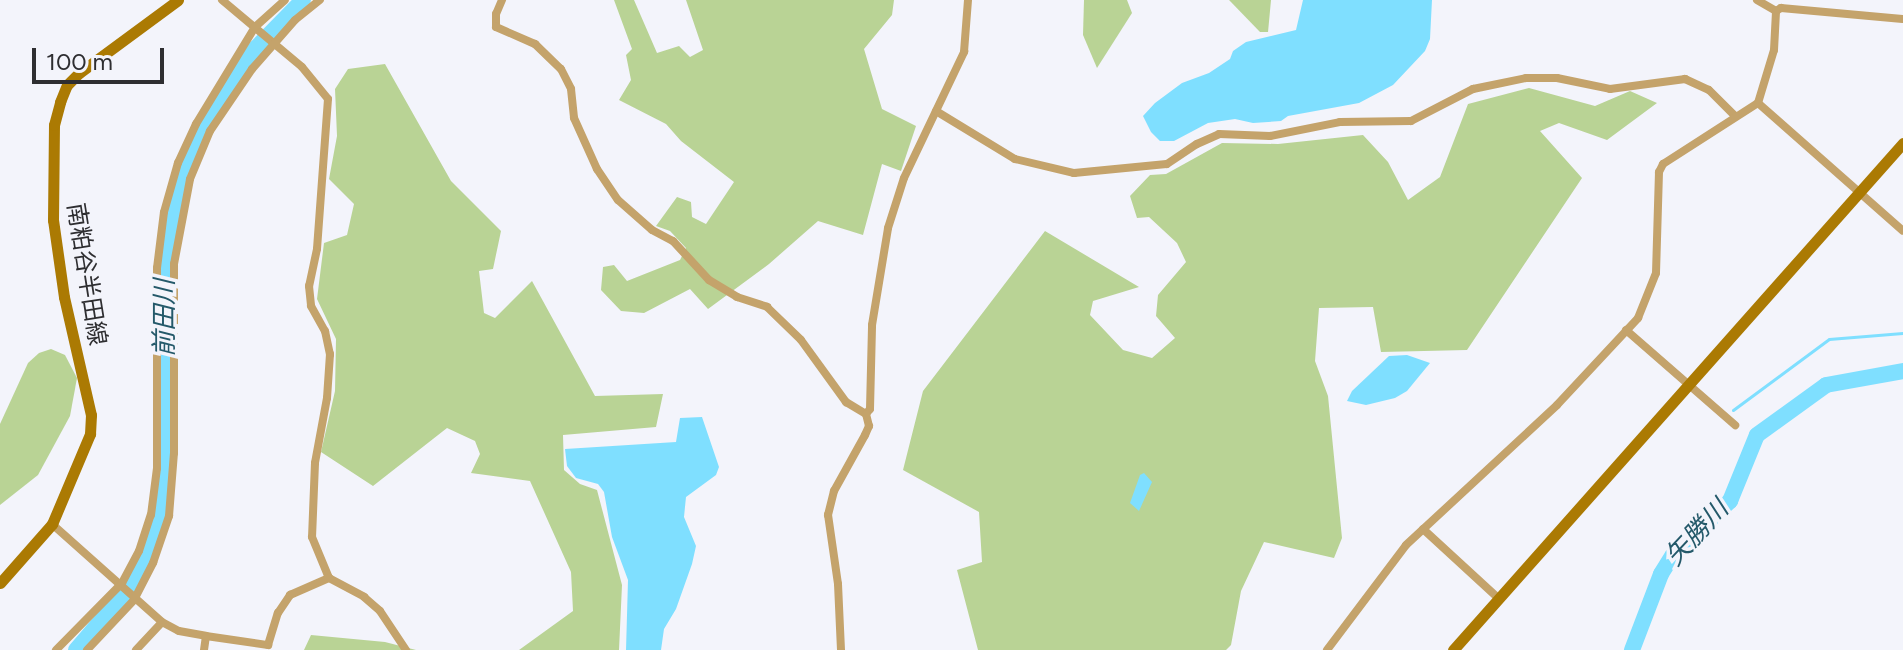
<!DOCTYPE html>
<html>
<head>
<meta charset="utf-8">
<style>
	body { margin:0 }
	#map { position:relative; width:1903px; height:650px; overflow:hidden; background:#f3f4fb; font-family:Figtree,"Noto Sans JP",sans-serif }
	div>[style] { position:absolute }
	.green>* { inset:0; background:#b9d395 }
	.water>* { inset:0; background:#7fdfff }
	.stream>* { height:3px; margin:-1.5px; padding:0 1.5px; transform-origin:1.5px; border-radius:1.5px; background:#7fdfff }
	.river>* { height:16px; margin:-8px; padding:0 8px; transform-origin:8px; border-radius:8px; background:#7fdfff }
	.street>* { height:8px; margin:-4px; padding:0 4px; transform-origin:4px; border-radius:4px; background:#c4a36b }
	.secondary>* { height:11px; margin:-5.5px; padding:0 5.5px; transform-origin:5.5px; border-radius:5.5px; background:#ab7a03 }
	span { translate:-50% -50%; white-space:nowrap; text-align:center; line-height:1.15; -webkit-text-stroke:7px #f3f4fb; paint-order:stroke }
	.street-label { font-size:24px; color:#2e2e31 }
	.water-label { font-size:26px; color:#24596a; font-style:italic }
	.scale { position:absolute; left:32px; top:48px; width:132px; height:36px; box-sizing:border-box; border:4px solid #2e2e31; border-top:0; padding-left:10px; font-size:24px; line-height:28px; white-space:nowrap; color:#2e2e31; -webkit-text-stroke:6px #f3f4fb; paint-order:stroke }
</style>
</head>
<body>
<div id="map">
	<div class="green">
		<div style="clip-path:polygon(614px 0,634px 0,657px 53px,679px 46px,690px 57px,703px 50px,686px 0,894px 0,892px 15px,864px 49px,882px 109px,916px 126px,901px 171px,882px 164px,863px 235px,818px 221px,769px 264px,708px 309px,690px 289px,644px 313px,621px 311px,601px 290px,603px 267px,614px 265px,627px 281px,680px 260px,686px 248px,670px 231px,656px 226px,677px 197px,691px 202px,692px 217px,706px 224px,734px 182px,681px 141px,666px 124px,619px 100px,631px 80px,626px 55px,632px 49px)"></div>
		<div style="clip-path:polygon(1084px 0,1127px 0,1132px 13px,1097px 68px,1083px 35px)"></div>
		<div style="clip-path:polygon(1229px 0,1271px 0,1268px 32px,1260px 32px)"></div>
		<div style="clip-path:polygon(385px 64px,451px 181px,501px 231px,493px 269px,479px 271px,484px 313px,495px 318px,532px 281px,595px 396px,663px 394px,656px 427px,563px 435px,564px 470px,580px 484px,597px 490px,622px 585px,619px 650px,519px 650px,573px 611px,571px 572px,530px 481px,471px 473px,480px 454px,475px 441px,447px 428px,373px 486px,321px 452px,335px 391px,336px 339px,317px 299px,324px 243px,347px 235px,354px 204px,329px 179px,337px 136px,335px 89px,348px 69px)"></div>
		<div style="clip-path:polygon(1529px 88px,1595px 106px,1630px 91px,1657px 103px,1607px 140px,1559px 123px,1540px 131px,1582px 178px,1467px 350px,1381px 352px,1373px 307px,1319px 308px,1315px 361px,1328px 396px,1342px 538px,1334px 558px,1264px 542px,1241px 591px,1231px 645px,1226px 650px,978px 650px,957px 570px,982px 562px,979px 512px,903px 470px,923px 391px,1045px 231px,1139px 287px,1093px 301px,1090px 315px,1123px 350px,1152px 358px,1175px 338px,1156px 316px,1158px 295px,1186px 262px,1177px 243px,1149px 217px,1137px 218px,1130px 196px,1150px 175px,1166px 174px,1222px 143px,1278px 144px,1363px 135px,1388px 162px,1408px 200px,1440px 177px,1468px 104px)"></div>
		<div style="clip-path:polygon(51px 349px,65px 355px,77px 378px,70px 416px,38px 475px,0 505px,0 424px,28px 363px,39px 353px)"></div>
		<div style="clip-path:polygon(311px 635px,385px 642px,416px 650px,304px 650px)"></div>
	</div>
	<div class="water">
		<div style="clip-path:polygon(1303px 0,1432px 0,1430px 39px,1425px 51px,1393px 85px,1359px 103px,1288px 116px,1281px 121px,1253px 123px,1235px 119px,1208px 123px,1174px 141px,1160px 141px,1151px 132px,1143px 116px,1155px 103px,1182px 83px,1209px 73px,1230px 59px,1233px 51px,1246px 42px,1296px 30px)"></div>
		<div style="clip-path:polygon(1407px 355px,1430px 363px,1407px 391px,1395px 398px,1366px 405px,1347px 401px,1352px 391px,1389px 356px)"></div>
		<div style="clip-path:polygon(702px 417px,719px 467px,716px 475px,686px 497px,684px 517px,696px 546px,692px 564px,676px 609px,664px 629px,661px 650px,626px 650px,628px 580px,612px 537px,604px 492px,598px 484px,576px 478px,567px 466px,565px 449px,676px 442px,680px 418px)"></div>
		<div style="clip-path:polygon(1144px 473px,1152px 482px,1139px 511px,1130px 503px,1140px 475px)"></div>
	</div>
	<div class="stream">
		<div style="left:1733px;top:410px;width:119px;rotate:-36.5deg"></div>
		<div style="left:1829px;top:339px;width:74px;rotate:-4.6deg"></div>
	</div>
	<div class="river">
		<div style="left:76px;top:650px;width:84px;rotate:-49.3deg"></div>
		<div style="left:131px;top:586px;width:73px;rotate:-67.3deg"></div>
		<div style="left:159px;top:519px;width:46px;rotate:-82.6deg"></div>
		<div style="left:165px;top:473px;width:205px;rotate:-90deg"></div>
		<div style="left:165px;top:268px;width:84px;rotate:-80.4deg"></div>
		<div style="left:179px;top:185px;width:32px;rotate:-70deg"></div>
		<div style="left:190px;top:155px;width:66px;rotate:-61.9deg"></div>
		<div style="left:221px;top:97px;width:60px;rotate:-54.5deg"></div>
		<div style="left:256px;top:48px;width:67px;rotate:-45.6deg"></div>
		<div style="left:1632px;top:650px;width:81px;rotate:-69.1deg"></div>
		<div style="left:1661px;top:574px;width:22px;rotate:-58deg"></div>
		<div style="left:1673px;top:555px;width:79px;rotate:-43.5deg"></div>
		<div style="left:1730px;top:501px;width:71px;rotate:-67.8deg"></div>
		<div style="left:1757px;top:435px;width:85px;rotate:-35.9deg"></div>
		<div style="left:1826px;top:385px;width:78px;rotate:-10.3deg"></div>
	</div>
	<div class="street">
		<div style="left:222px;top:0;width:104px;rotate:39.9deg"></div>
		<div style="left:302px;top:67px;width:41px;rotate:50.9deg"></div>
		<div style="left:328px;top:99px;width:150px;rotate:94.2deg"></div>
		<div style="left:317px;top:249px;width:38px;rotate:102deg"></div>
		<div style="left:309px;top:286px;width:20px;rotate:84deg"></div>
		<div style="left:311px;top:306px;width:29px;rotate:61deg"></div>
		<div style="left:325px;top:331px;width:24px;rotate:78deg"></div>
		<div style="left:330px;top:354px;width:44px;rotate:93.9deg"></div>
		<div style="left:327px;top:398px;width:66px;rotate:100.5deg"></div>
		<div style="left:315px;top:463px;width:74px;rotate:92.3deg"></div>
		<div style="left:312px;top:537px;width:44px;rotate:67.5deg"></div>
		<div style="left:329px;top:578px;width:40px;rotate:28deg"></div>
		<div style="left:364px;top:597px;width:21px;rotate:41deg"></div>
		<div style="left:380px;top:611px;width:47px;rotate:56.3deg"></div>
		<div style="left:502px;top:0;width:15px;rotate:113deg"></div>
		<div style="left:496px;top:14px;width:13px;rotate:90deg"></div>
		<div style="left:496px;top:27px;width:43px;rotate:23.6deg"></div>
		<div style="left:535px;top:44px;width:36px;rotate:44deg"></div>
		<div style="left:561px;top:69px;width:22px;rotate:63deg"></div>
		<div style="left:571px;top:89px;width:29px;rotate:84deg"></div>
		<div style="left:574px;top:118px;width:56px;rotate:65.7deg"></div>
		<div style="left:597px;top:169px;width:37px;rotate:56deg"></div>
		<div style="left:618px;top:200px;width:45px;rotate:41.4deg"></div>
		<div style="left:652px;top:230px;width:24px;rotate:28deg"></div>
		<div style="left:673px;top:241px;width:53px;rotate:47.3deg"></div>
		<div style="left:709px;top:280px;width:33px;rotate:31deg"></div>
		<div style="left:737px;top:297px;width:32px;rotate:18deg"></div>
		<div style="left:767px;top:307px;width:47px;rotate:44.1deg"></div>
		<div style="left:801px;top:340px;width:77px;rotate:54deg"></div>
		<div style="left:846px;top:402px;width:23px;rotate:31deg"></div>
		<div style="left:866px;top:414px;width:6px;rotate:-51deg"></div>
		<div style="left:870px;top:409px;width:84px;rotate:-88.6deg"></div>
		<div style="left:872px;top:325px;width:98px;rotate:-80.6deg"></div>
		<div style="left:888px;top:228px;width:52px;rotate:-72.3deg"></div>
		<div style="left:904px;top:178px;width:140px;rotate:-64.5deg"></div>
		<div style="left:964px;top:52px;width:52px;rotate:-85.6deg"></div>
		<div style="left:1757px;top:0;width:22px;rotate:30deg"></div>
		<div style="left:1776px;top:11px;width:6px;rotate:-31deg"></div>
		<div style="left:1781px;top:8px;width:122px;rotate:5.2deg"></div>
		<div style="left:1758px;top:103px;width:193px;rotate:41.4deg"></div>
		<div style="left:936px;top:111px;width:92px;rotate:31.3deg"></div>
		<div style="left:1015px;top:159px;width:61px;rotate:13.3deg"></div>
		<div style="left:1074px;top:173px;width:93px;rotate:-5.5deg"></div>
		<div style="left:1167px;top:164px;width:36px;rotate:-34deg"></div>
		<div style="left:1197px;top:144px;width:24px;rotate:-24deg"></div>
		<div style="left:1219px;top:134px;width:51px;rotate:2.2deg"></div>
		<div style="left:1270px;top:136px;width:71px;rotate:-11.3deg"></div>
		<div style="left:1340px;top:122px;width:71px;rotate:-0.8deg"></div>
		<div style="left:1411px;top:121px;width:70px;rotate:-27.3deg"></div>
		<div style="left:1473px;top:89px;width:54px;rotate:-11.7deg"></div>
		<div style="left:1526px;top:78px;width:31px"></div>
		<div style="left:1557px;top:78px;width:54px;rotate:11.7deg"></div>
		<div style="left:1610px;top:89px;width:76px;rotate:-7.6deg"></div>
		<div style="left:1685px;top:79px;width:26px;rotate:25deg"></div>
		<div style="left:1709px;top:90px;width:37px;rotate:45deg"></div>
		<div style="left:1626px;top:330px;width:145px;rotate:41.1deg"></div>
		<div style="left:52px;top:524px;width:147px;rotate:41.7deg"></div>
		<div style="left:162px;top:622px;width:19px;rotate:28deg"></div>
		<div style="left:179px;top:631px;width:27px;rotate:10deg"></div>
		<div style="left:206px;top:636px;width:63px;rotate:8.3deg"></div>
		<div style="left:268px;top:645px;width:34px;rotate:-73deg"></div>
		<div style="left:278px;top:613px;width:22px;rotate:-56deg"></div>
		<div style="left:290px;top:595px;width:43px;rotate:-23.6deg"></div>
		<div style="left:1423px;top:529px;width:102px;rotate:42.6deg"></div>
		<div style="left:56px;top:650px;width:94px;rotate:-45.4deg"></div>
		<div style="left:122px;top:583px;width:36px;rotate:-62deg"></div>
		<div style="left:139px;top:551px;width:38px;rotate:-72deg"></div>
		<div style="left:151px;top:515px;width:47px;rotate:-82.7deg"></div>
		<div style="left:157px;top:468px;width:200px;rotate:-90deg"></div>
		<div style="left:157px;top:268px;width:56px;rotate:-82.9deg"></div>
		<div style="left:164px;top:212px;width:51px;rotate:-74.1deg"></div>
		<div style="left:178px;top:163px;width:43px;rotate:-65.2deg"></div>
		<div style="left:196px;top:124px;width:114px;rotate:-58.7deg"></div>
		<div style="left:255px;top:27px;width:40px;rotate:-42deg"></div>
		<div style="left:87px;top:650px;width:69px;rotate:-46.8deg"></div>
		<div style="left:134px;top:600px;width:42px;rotate:-62.8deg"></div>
		<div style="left:153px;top:563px;width:50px;rotate:-71.2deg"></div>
		<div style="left:169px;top:516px;width:63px;rotate:-85.5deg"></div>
		<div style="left:174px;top:453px;width:189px;rotate:-90deg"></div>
		<div style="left:174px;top:264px;width:86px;rotate:-79.3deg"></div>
		<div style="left:190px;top:179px;width:52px;rotate:-67.4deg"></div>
		<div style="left:210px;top:131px;width:75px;rotate:-55.9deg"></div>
		<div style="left:252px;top:69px;width:65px;rotate:-48.7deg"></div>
		<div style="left:295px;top:20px;width:32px;rotate:-39deg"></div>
		<div style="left:136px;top:650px;width:38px;rotate:-47deg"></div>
		<div style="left:204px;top:650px;width:14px;rotate:-82deg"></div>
		<div style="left:841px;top:650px;width:66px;rotate:-92.6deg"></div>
		<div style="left:838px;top:584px;width:70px;rotate:-98.2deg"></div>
		<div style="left:828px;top:515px;width:25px;rotate:-76deg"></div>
		<div style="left:834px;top:491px;width:64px;rotate:-61deg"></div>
		<div style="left:865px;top:435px;width:10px;rotate:-66deg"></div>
		<div style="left:869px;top:426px;width:12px;rotate:-104deg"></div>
		<div style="left:1327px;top:650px;width:131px;rotate:-53deg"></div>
		<div style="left:1406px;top:545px;width:206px;rotate:-42.8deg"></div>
		<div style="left:1557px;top:405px;width:119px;rotate:-47deg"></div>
		<div style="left:1638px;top:318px;width:48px;rotate:-68.2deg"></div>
		<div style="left:1656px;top:273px;width:101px;rotate:-88.3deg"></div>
		<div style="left:1659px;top:172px;width:9px;rotate:-63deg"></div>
		<div style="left:1663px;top:164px;width:113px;rotate:-32.7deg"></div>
		<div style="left:1758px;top:103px;width:55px;rotate:-73.2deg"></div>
		<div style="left:1774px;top:50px;width:39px;rotate:-87deg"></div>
	</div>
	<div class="secondary">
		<div style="left:0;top:583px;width:79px;rotate:-48.6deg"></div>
		<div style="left:52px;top:524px;width:98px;rotate:-67.1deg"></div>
		<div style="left:90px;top:434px;width:19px;rotate:-87deg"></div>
		<div style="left:91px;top:415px;width:121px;rotate:-102.9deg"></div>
		<div style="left:64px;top:297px;width:78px;rotate:-98.1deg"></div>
		<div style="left:53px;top:220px;width:95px;rotate:-89.4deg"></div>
		<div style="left:54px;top:125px;width:24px;rotate:-75deg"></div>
		<div style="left:60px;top:102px;width:18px;rotate:-68deg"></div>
		<div style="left:67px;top:85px;width:17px;rotate:-45deg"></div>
		<div style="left:79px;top:73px;width:123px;rotate:-36.4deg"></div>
		<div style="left:1453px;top:650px;width:678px;rotate:-48.41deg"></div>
	</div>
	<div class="street-label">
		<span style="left:87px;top:274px;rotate:81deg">南粕谷半田線</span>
	</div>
	<div class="water-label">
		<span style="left:165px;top:318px;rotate:-90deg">前田川</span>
		<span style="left:1697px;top:533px;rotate:-47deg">矢勝川</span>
	</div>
	<div class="scale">100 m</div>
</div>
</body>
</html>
